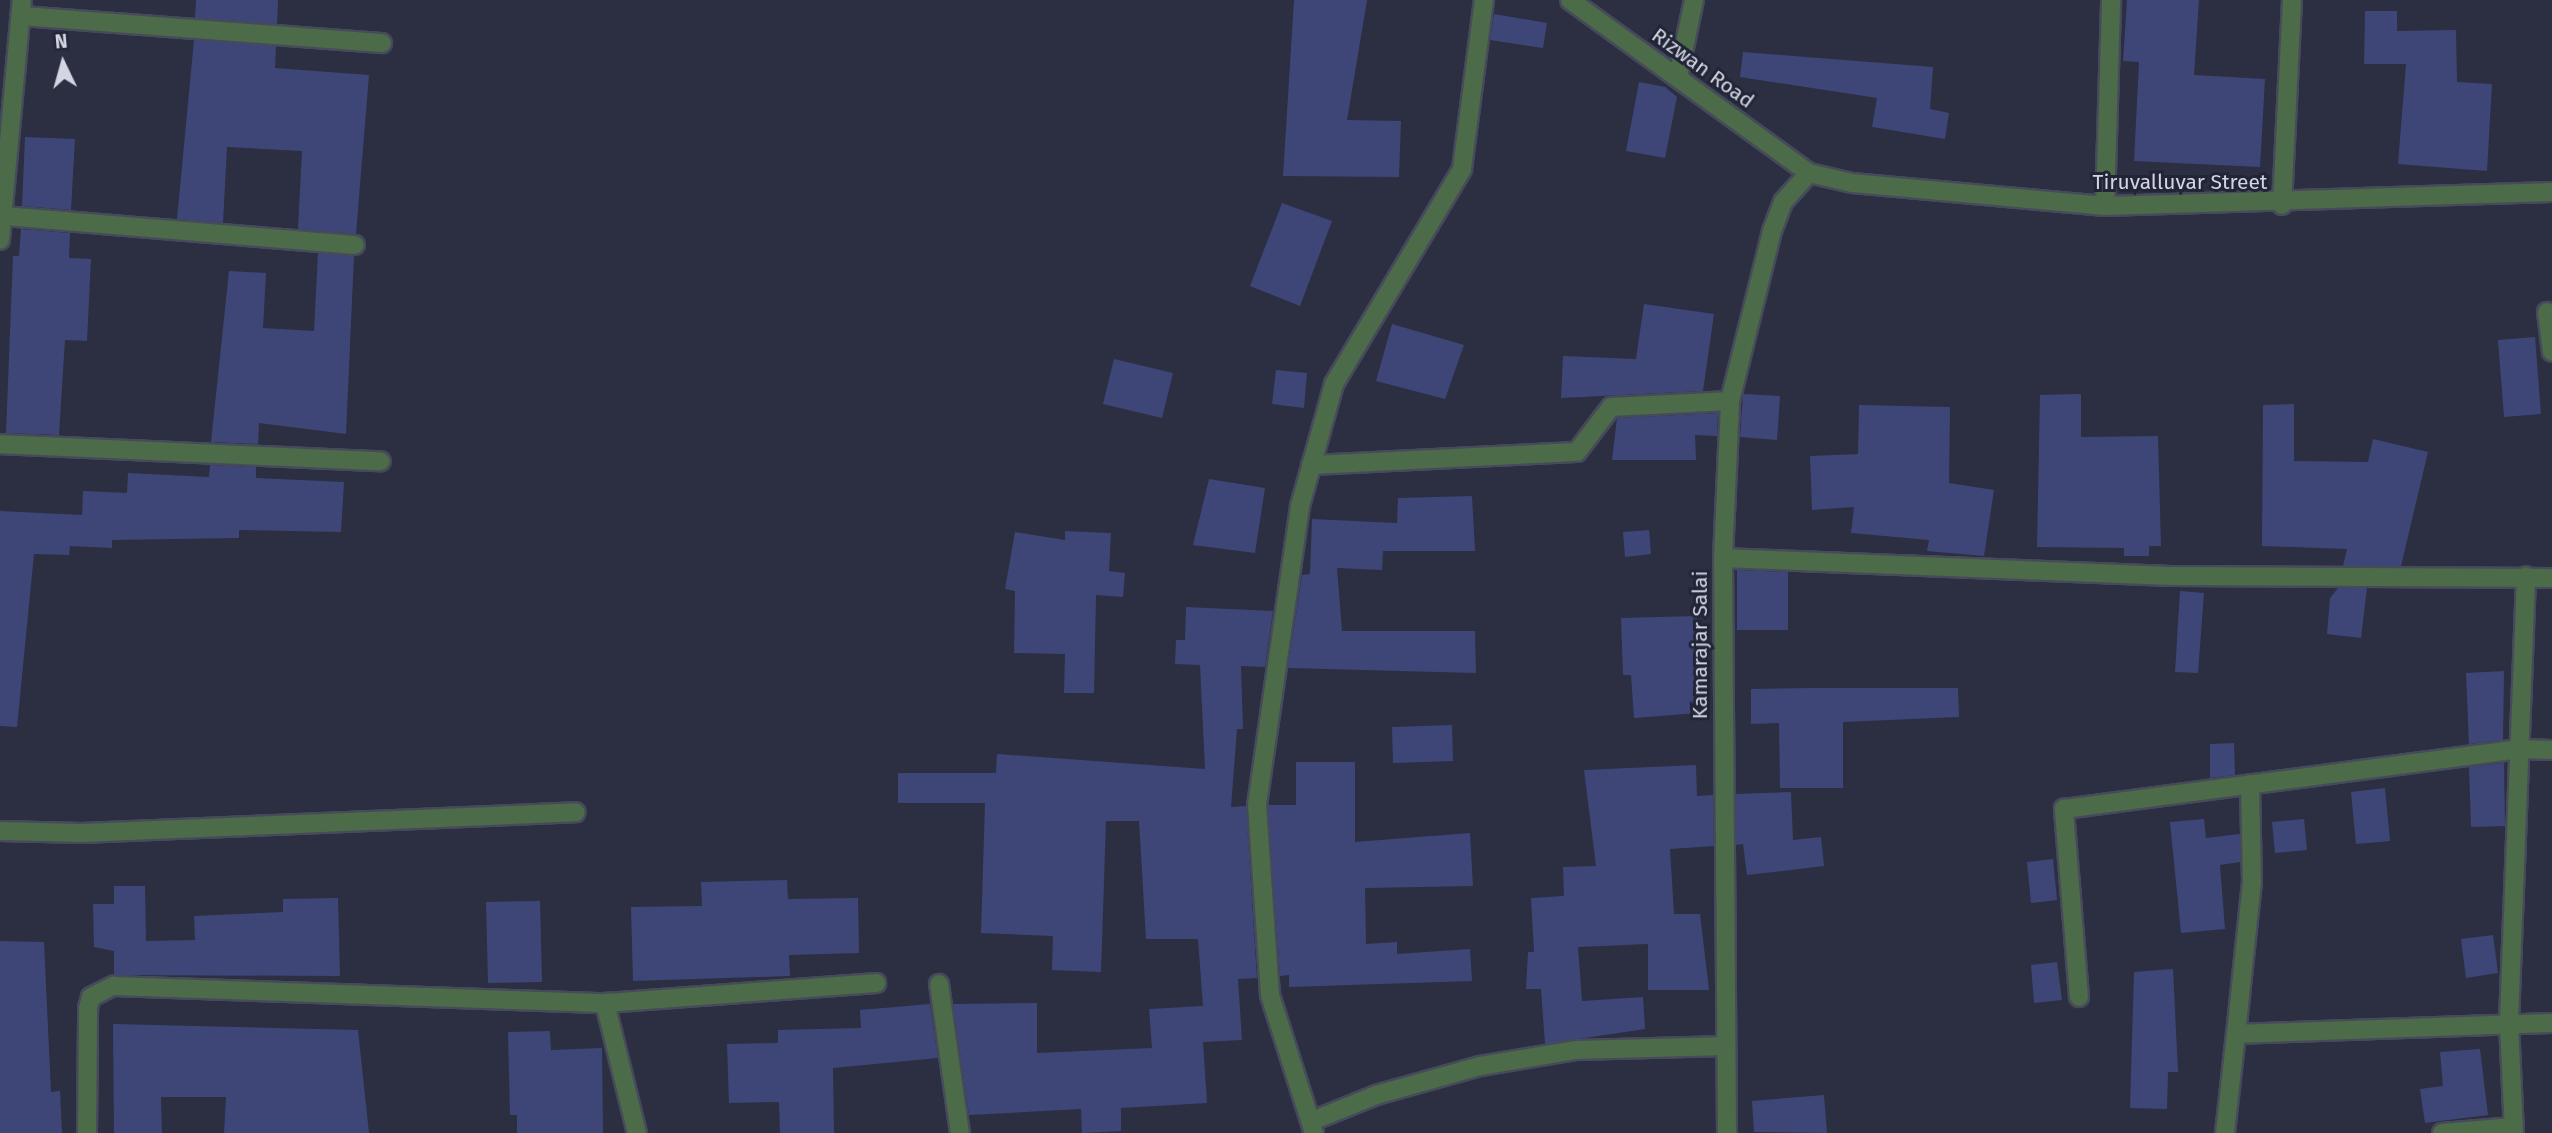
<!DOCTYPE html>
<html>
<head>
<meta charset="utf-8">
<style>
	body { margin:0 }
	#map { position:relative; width:2552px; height:1133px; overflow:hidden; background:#2b2f41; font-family:"Fira Sans",sans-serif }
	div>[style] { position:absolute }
	.building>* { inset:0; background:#3e4678 }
	.roads { filter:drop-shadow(2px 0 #464a5b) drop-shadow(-2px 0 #464a5b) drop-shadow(0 2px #464a5b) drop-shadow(0 -2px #464a5b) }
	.minor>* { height:18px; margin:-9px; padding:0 9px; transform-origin:9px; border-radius:9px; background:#4b6b49 }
	.tertiary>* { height:18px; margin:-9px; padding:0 9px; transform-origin:9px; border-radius:9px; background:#4b6b49 }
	span { translate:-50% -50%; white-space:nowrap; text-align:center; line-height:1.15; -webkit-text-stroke:6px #222537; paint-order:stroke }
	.street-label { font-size:21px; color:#d3d6e2 }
	.north { position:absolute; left:28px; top:28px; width:70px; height:70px; -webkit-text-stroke:5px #222537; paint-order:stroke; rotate:355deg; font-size:19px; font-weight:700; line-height:28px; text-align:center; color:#d3d6e2 }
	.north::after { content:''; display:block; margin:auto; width:24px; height:32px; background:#d3d6e2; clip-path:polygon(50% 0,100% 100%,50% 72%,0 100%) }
</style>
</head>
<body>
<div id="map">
	<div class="building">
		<div style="clip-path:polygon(196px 0,278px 0,277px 24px,195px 18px)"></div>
		<div style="clip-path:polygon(1294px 0,1367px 0,1347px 120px,1401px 121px,1399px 177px,1283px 176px)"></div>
		<div style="clip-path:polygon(2127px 0,2199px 0,2194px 75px,2265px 79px,2260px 167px,2134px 161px,2139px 62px,2123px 61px)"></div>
		<div style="clip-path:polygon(2365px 11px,2397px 11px,2397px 31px,2456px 30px,2457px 82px,2492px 84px,2487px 171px,2398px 164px,2406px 64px,2364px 64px)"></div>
		<div style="clip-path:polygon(1494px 14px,1547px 23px,1543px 48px,1490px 40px)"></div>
		<div style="clip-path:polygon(194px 40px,276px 46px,275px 68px,369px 75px,356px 234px,298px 229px,302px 151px,227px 147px,223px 223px,177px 219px)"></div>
		<div style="clip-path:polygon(1743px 52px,1933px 67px,1930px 109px,1949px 113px,1945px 139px,1872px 127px,1877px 98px,1740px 77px)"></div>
		<div style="clip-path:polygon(1639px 82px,1665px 87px,1677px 97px,1665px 158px,1626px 151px)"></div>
		<div style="clip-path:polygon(25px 137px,75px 139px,71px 210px,22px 206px)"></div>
		<div style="clip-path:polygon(1282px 203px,1332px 221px,1300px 306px,1250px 286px)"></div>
		<div style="clip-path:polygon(21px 229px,70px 233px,69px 258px,91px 259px,87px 341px,65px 340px,59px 435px,6px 433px,13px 256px,19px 256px)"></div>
		<div style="clip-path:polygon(318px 253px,354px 256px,346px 434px,259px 423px,258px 444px,211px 442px,229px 271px,266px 273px,263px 328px,314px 331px)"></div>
		<div style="clip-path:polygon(1644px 304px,1714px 314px,1703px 391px,1561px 398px,1563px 356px,1636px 359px)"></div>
		<div style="clip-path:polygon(1392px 324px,1464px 345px,1445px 399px,1376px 381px)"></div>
		<div style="clip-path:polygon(2535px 337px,2541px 414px,2504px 417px,2498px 340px)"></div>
		<div style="clip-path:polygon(1114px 359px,1173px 373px,1162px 418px,1103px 404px)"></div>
		<div style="clip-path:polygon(1276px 370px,1307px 373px,1304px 408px,1272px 404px)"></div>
		<div style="clip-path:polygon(1743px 394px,1780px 396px,1777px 440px,1740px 437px)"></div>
		<div style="clip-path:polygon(2081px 394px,2081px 437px,2158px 436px,2161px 546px,2149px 546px,2149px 556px,2124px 556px,2124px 548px,2037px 547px,2040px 395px)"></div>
		<div style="clip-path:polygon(2294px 404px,2294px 461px,2368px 462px,2373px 439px,2428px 452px,2401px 566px,2343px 566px,2347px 549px,2262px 546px,2263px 405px)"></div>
		<div style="clip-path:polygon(1859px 405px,1950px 407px,1949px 483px,1994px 490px,1984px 556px,1927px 551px,1929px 540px,1851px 533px,1854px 507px,1812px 510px,1810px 456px,1858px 454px)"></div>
		<div style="clip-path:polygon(1718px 413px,1717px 436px,1695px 435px,1696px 460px,1612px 460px,1617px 418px)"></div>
		<div style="clip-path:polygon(210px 465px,256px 467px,256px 478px,344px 482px,341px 532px,239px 530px,239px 538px,112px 540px,112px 548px,70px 546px,69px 555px,34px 554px,17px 727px,0 726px,0 511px,82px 515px,83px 491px,127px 493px,128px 473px,209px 477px)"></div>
		<div style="clip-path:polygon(1209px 479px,1265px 488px,1255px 553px,1193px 545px)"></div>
		<div style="clip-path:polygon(1472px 496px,1475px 551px,1383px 551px,1382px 570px,1337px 568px,1342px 631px,1475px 631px,1476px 673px,1288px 668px,1302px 575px,1310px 574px,1312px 519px,1397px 523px,1398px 498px)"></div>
		<div style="clip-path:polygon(1649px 530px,1651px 554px,1625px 557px,1623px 532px)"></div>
		<div style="clip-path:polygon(1065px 531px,1111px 533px,1109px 571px,1125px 573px,1123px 597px,1096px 595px,1094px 693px,1064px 693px,1065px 654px,1014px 653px,1015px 591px,1005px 589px,1015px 532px,1065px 540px)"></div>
		<div style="clip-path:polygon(1737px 570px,1788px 572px,1788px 630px,1737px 630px)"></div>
		<div style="clip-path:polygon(2338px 588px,2367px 588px,2361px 638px,2327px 634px,2330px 598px)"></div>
		<div style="clip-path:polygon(2180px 591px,2204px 593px,2198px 673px,2175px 672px)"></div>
		<div style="clip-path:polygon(1186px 607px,1273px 611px,1265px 667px,1241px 666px,1243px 729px,1237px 729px,1231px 807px,1246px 806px,1257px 978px,1238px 979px,1242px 1040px,1203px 1042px,1207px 1103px,1121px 1108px,1121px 1131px,1082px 1133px,1081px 1109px,969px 1115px,953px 1004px,1037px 1003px,1037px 1053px,1152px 1048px,1149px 1009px,1203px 1006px,1198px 939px,1146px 939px,1139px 821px,1106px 821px,1101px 972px,1052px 970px,1053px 936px,981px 933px,985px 803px,898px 803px,898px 773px,996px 773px,997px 754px,1205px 769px,1200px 665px,1175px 664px,1176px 640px,1185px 640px)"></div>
		<div style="clip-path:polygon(1697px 616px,1698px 713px,1634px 718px,1631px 675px,1623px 675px,1621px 618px)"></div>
		<div style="clip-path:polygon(2504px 671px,2503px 740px,2469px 744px,2466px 673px)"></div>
		<div style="clip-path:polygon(1814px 688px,1958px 688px,1959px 717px,1843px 722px,1843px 788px,1780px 788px,1779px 723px,1751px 724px,1751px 689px)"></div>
		<div style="clip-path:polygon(1452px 725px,1453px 761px,1393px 763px,1392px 727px)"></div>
		<div style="clip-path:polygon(2234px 743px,2235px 775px,2210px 778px,2210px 744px)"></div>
		<div style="clip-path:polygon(1296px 762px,1355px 762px,1355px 842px,1470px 833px,1473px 886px,1365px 888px,1366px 944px,1397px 942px,1397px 954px,1470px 949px,1472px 981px,1289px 987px,1289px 975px,1280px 976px,1268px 805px,1296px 805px)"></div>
		<div style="clip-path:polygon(2504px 763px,2505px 826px,2471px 827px,2469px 767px)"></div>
		<div style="clip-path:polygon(1696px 765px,1697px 796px,1713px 795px,1714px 846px,1670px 849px,1674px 914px,1700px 914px,1709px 990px,1648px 990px,1648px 944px,1578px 947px,1582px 1001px,1643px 997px,1645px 1029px,1545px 1044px,1541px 989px,1526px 989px,1528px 952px,1534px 952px,1531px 898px,1564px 896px,1563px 867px,1596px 866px,1584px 770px)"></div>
		<div style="clip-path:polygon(2385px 788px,2390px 841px,2356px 844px,2351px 792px)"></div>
		<div style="clip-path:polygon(1791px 792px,1793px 840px,1821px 837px,1824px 866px,1747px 875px,1743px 844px,1736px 845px,1736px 794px)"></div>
		<div style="clip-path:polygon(2204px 819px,2206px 838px,2240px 834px,2240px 862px,2220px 865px,2225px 929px,2181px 933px,2170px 822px)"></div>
		<div style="clip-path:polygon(2304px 819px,2307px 850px,2275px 853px,2272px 822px)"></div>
		<div style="clip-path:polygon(2053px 859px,2057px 900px,2031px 903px,2027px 862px)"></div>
		<div style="clip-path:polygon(787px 880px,788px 899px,858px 898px,859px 953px,789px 955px,790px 976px,633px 981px,631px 907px,702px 906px,701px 882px)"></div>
		<div style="clip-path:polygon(114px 886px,145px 886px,146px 941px,195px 940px,194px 916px,283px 912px,283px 899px,338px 898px,340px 976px,114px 975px,114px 951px,94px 947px,93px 904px,114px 904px)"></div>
		<div style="clip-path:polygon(540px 901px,542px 982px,488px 983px,486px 902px)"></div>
		<div style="clip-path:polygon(2493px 935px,2498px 973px,2466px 978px,2461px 939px)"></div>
		<div style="clip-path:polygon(0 941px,44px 942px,51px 1092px,60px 1091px,62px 1133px,0 1133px)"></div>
		<div style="clip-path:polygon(2057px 962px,2062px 1000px,2034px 1003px,2031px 965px)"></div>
		<div style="clip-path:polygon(2173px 969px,2178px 1072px,2168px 1072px,2167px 1109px,2130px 1108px,2134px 972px)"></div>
		<div style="clip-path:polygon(930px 1004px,938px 1058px,833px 1068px,834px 1133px,780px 1133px,779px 1102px,729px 1103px,727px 1044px,778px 1043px,778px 1030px,861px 1028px,860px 1010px)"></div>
		<div style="clip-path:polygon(113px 1024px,358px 1030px,369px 1133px,224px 1133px,226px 1097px,161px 1097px,162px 1133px,114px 1133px)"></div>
		<div style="clip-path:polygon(550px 1031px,551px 1050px,602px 1048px,603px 1133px,517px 1133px,517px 1115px,510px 1115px,508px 1032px)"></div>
		<div style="clip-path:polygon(2480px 1049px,2488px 1115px,2425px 1123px,2420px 1089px,2443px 1086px,2440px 1052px)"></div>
		<div style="clip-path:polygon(1824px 1095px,1827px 1133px,1754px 1132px,1752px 1101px)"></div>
	</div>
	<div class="roads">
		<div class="minor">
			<div style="left:21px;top:16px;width:362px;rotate:4.3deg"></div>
			<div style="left:1678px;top:77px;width:79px;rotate:-78.3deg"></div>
			<div style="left:2282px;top:205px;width:205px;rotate:-87.2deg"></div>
			<div style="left:3px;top:216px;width:353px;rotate:4.7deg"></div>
			<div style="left:0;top:240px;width:241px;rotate:-84.8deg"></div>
			<div style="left:2547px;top:312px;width:40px;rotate:82.9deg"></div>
			<div style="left:0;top:444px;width:381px;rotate:2.6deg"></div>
			<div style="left:1311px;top:465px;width:266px;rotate:-2.8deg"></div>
			<div style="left:1577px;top:452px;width:56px;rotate:-52.9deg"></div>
			<div style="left:1611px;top:407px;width:119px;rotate:-2.9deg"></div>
			<div style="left:1723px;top:558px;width:448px;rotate:2.3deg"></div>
			<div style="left:2171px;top:576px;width:381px;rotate:0.3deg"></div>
			<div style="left:0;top:831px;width:82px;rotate:1.4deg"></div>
			<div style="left:82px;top:833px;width:494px;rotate:-2.4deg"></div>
			<div style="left:939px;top:984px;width:150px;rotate:82deg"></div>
			<div style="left:2079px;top:997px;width:189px;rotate:-94.6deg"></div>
			<div style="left:2064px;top:809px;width:460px;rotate:-7.5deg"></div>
			<div style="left:2520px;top:749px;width:32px;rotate:2deg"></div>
			<div style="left:605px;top:1003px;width:134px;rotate:76.2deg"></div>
			<div style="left:2236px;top:1034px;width:153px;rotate:-84deg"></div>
			<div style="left:2252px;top:882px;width:98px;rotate:-91.2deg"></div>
			<div style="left:1312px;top:1121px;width:69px;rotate:-22.1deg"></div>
			<div style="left:1376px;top:1095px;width:108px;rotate:-15.6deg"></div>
			<div style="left:1480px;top:1066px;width:98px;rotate:-9.4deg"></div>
			<div style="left:1577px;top:1050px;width:149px;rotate:-1.5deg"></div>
			<div style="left:87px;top:1133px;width:125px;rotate:-89.5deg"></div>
			<div style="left:88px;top:1008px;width:11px;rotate:-75deg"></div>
			<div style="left:91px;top:997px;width:25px;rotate:-27deg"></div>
			<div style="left:113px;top:986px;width:492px;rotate:2deg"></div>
			<div style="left:605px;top:1003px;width:272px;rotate:-4.2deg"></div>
			<div style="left:1314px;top:1133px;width:145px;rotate:-107.7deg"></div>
			<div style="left:1270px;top:995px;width:190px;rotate:-93.9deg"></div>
			<div style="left:1257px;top:805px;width:302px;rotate:-81.8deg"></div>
			<div style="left:1300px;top:506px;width:127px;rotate:-74.4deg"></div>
			<div style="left:1334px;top:384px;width:250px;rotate:-59.2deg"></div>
			<div style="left:1462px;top:169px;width:170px;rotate:-82.6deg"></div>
			<div style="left:2225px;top:1133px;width:100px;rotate:-83.7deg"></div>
			<div style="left:2236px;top:1034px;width:316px;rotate:-2deg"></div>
			<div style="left:2442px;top:1133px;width:71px;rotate:-4.8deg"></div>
			<div style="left:2514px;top:1133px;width:112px;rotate:-92.6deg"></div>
			<div style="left:2509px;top:1021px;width:445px;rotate:-87.8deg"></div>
		</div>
		<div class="tertiary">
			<div style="left:1570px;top:0;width:295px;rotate:35.9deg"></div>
			<div style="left:1809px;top:173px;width:44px;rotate:13.1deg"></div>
			<div style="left:1852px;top:183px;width:254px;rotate:5.2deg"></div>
			<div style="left:2105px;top:206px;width:447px;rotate:-1.8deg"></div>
			<div style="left:2105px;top:206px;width:206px;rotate:-88.3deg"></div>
			<div style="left:1727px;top:1133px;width:575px;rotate:-90.4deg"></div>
			<div style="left:1723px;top:558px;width:157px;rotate:-87.4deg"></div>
			<div style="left:1730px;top:401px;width:175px;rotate:-76.1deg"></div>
			<div style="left:1772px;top:231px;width:31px;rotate:-69deg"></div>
			<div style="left:1783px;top:202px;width:39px;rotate:-48deg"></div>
		</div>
	</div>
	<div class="street-label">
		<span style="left:1703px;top:68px;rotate:36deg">Rizwan Road</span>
		<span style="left:2180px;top:182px">Tiruvalluvar Street</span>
		<span style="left:1700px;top:645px;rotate:-90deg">Kamarajar Salai</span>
	</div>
	<div class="north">N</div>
</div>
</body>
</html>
